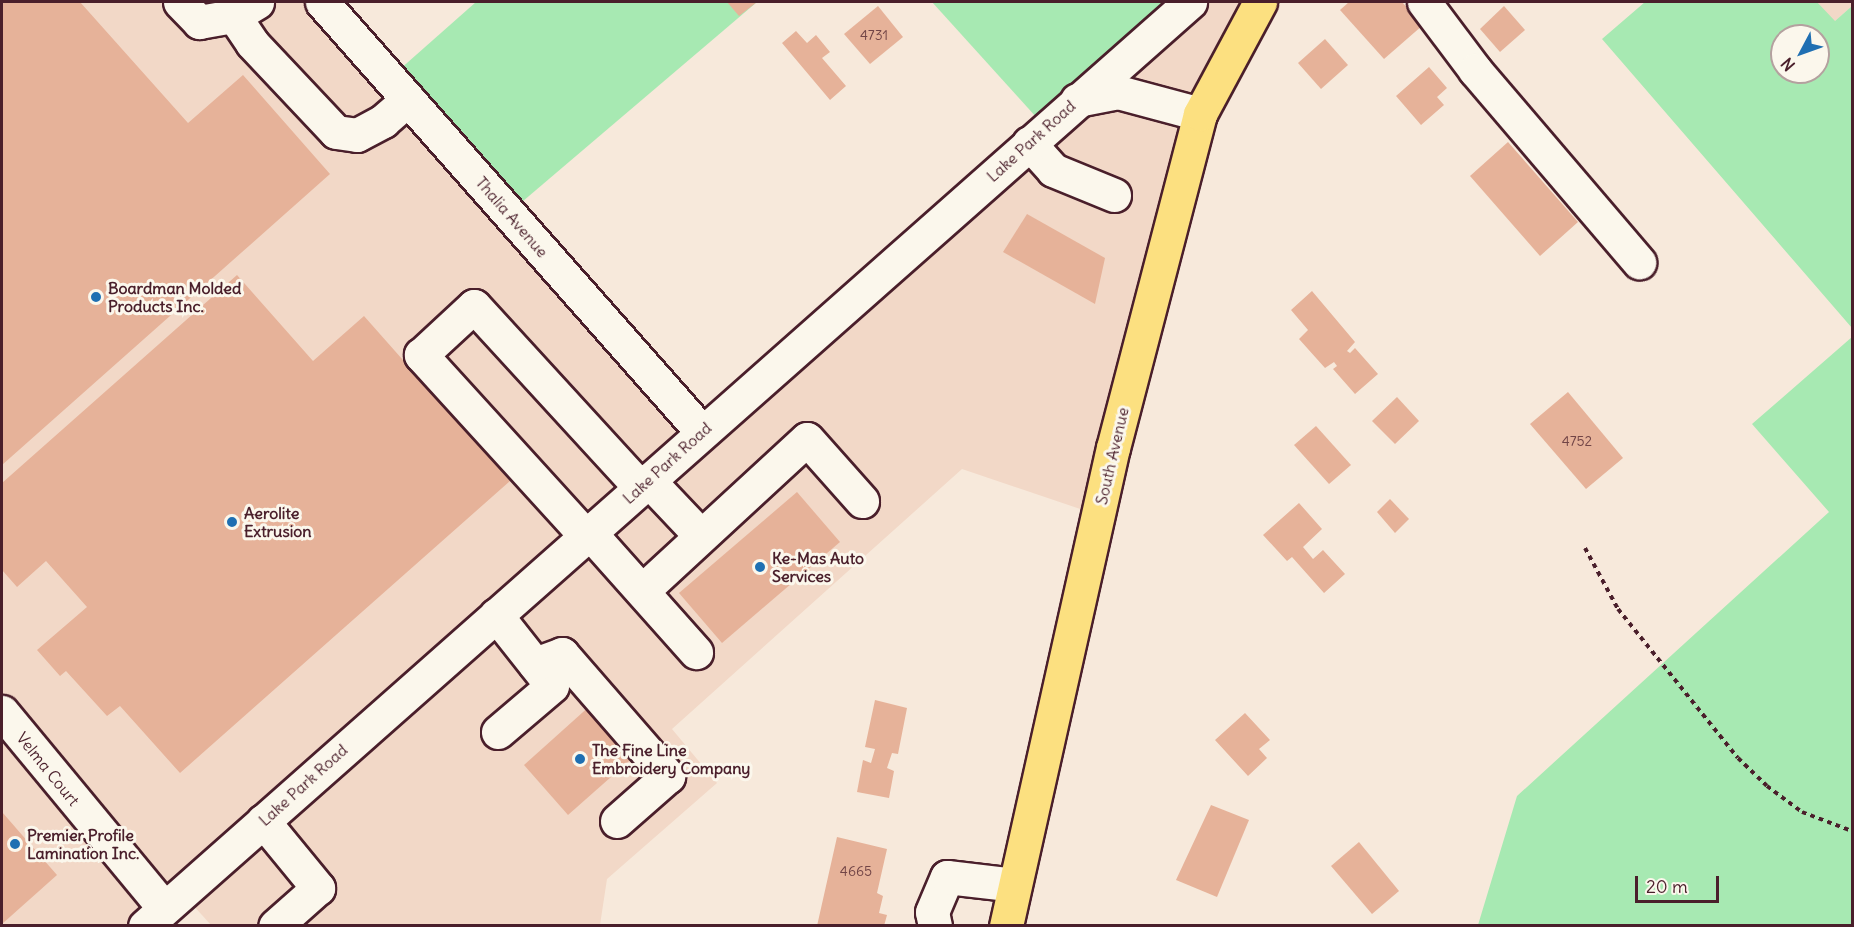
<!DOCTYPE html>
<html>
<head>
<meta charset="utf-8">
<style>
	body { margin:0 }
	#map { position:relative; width:1854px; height:927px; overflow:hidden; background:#f7e9db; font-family:Delius,sans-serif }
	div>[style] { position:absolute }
	.built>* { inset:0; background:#f2d8c7 }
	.green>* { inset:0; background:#a7e9b2 }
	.building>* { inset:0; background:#e6b299 }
	.path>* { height:4px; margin-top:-2px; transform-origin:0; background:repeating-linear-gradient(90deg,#4a1f2b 0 4.5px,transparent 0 9px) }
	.roads { filter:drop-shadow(2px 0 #4a1f2b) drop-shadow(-2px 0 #4a1f2b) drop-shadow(0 2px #4a1f2b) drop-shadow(0 -2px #4a1f2b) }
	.minor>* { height:33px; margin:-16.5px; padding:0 16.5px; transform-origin:16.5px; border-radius:16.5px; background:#fbf7ec }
	.major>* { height:33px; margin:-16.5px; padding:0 16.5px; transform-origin:16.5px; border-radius:16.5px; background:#fce080 }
	.dots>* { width:16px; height:16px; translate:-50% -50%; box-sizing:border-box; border:3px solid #fbf7ec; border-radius:50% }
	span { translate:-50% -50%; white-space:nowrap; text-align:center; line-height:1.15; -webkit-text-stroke:6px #fbf7ec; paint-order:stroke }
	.number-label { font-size:14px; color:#714446 }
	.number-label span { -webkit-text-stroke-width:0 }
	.street-label { font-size:16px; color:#4a1f2b }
	.poi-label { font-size:16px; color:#4a1f2b; font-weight:700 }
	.left { translate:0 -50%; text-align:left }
	.frame { position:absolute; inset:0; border:3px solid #4a1f2b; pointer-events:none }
	.north { position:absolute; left:1770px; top:24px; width:60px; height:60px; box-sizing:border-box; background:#fbf7ec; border:2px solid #b4a19f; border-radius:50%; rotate:229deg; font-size:16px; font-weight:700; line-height:24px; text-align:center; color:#4a1f2b }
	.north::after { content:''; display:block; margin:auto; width:21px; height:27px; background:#1f6fb2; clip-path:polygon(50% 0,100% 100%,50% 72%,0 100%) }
	.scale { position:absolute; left:1635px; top:876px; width:84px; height:27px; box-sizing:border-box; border:3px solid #4a1f2b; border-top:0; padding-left:8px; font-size:18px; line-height:21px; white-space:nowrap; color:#4a1f2b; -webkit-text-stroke:4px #fbf7ec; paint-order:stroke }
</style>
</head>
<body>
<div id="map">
	<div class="built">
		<div style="clip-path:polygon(2px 2px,322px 2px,702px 432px,1190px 2px,1260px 2px,1200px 114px,1098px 515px,962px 469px,672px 729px,717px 783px,607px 879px,600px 925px,211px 925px,182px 893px,145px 925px,2px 926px)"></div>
		<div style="clip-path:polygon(1817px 2px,1852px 2px,1852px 6px,1834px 22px)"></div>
	</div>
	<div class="green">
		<div style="clip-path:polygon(476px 2px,757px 2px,509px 213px,390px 78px)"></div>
		<div style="clip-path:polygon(932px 2px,1190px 2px,1046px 128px)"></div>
		<div style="clip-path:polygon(evenodd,1645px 2px,1817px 2px,1835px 21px,1852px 6px,1852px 328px,1602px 39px,1645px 2px,1782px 36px,1818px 36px,1818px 72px,1782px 72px,1782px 36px)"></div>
		<div style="clip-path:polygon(1852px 337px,1852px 925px,1478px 925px,1517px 796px,1829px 512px,1752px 424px)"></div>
	</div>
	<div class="building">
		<div style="clip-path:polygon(2px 2px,80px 2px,188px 123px,243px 75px,330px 174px,2px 465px)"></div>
		<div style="clip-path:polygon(727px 2px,757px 2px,739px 16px)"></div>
		<div style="clip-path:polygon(1349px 2px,1402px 2px,1423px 25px,1384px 59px,1340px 10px)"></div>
		<div style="clip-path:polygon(878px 6px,903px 37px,870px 64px,844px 34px)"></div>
		<div style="clip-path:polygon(1504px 6px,1525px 30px,1500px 52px,1480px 29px)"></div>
		<div style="clip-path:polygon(796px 31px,807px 43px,816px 35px,830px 52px,822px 58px,846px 86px,830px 100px,782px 43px)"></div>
		<div style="clip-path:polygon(1325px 39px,1348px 65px,1321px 89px,1298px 63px)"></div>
		<div style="clip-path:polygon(1429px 67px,1447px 88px,1437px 97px,1444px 105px,1421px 125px,1396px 96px)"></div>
		<div style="clip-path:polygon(1508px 142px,1578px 222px,1540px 256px,1470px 176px)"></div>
		<div style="clip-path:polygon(1027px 214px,1105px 258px,1095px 304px,1003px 252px)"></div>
		<div style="clip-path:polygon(237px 275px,313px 361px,364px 316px,510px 481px,180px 773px,120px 706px,107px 716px,66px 671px,60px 676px,37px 650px,87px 607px,46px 561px,17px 587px,2px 570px,2px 483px)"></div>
		<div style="clip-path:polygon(1312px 291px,1355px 342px,1347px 351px,1350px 353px,1355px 348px,1378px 374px,1355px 394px,1333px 369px,1337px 366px,1334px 362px,1325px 368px,1299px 339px,1308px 330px,1291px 310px)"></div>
		<div style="clip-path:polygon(1568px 392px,1623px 458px,1586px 489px,1530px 424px)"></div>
		<div style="clip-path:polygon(1397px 397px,1419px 421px,1395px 444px,1372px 421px)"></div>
		<div style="clip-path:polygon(1316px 426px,1351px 465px,1329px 484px,1294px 445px)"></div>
		<div style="clip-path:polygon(797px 492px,840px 542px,722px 643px,679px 593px)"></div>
		<div style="clip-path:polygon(1390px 499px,1409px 519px,1395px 533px,1377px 512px)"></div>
		<div style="clip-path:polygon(1299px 503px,1322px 529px,1303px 547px,1313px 559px,1323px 550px,1345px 574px,1324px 593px,1292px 557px,1287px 561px,1263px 535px)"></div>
		<div style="clip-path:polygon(875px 700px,907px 708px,898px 754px,892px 753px,887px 768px,894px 771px,889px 798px,857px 792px,863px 760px,871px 763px,875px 749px,865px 747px)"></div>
		<div style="clip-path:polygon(592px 704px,637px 754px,568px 815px,524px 765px)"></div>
		<div style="clip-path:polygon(1245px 713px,1270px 740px,1259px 749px,1267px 758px,1248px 776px,1215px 740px)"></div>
		<div style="clip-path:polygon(1211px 805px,1249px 820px,1217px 897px,1176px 880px)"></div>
		<div style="clip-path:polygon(2px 812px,57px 875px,2px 924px)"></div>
		<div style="clip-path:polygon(837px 837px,887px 849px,877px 893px,883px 896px,879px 913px,887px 915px,884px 926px,817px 926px)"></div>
		<div style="clip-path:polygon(1359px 842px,1399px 891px,1372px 914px,1331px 866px)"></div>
	</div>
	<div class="path">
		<div style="left:1585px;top:548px;width:69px;rotate:61.6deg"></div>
		<div style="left:1618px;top:609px;width:191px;rotate:51.2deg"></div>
		<div style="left:1738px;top:758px;width:40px;rotate:44deg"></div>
		<div style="left:1767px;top:786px;width:44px;rotate:36.6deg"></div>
		<div style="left:1802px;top:812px;width:53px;rotate:20.8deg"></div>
	</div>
	<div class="roads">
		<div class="minor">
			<div style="left:180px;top:2px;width:28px;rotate:46deg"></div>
			<div style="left:199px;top:22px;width:36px;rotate:-10deg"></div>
			<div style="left:234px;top:16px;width:27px;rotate:-31deg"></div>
			<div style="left:322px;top:2px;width:574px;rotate:48.53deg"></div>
			<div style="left:1424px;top:2px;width:85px;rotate:53.1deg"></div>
			<div style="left:1475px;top:70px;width:253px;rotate:49.5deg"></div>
			<div style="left:234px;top:16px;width:32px;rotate:56deg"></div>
			<div style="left:252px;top:43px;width:122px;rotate:46.7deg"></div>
			<div style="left:336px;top:132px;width:21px;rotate:8deg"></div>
			<div style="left:357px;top:135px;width:30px;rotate:-28deg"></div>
			<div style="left:383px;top:121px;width:33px;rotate:-41deg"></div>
			<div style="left:1077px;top:100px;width:42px;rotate:-11deg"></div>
			<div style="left:1118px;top:92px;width:85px;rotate:15deg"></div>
			<div style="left:1029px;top:143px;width:36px;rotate:48deg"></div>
			<div style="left:1053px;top:170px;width:66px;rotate:22.3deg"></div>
			<div style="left:648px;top:480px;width:77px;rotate:46.6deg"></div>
			<div style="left:589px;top:532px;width:161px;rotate:48.3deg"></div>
			<div style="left:585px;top:535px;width:244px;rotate:-132.3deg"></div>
			<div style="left:421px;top:355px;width:72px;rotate:-42.8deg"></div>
			<div style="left:474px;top:306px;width:246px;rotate:47.5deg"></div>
			<div style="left:642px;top:591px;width:224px;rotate:-42.7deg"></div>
			<div style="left:807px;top:439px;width:83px;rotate:48.4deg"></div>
			<div style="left:496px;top:615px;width:90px;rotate:51.7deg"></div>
			<div style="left:552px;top:686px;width:71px;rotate:139.6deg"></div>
			<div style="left:535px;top:664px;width:29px;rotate:-20deg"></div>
			<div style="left:562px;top:654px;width:162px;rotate:49deg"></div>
			<div style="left:668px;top:776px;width:68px;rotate:138.6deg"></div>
			<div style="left:2px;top:712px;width:254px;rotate:50.4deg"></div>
			<div style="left:263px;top:821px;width:87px;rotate:50.6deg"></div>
			<div style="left:318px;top:888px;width:57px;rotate:138.5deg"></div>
			<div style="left:145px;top:926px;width:1395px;rotate:-41.48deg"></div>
			<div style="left:935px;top:926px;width:14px;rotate:-102deg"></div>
			<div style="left:932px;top:912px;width:38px;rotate:-67deg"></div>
			<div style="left:947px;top:877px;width:68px;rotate:6.7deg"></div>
		</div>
		<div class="major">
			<div style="left:1006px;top:926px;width:490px;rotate:-77.4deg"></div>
			<div style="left:1113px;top:448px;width:345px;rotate:-75.4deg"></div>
			<div style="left:1200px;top:114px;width:127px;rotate:-61.8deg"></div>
		</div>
	</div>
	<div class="dots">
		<div style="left:96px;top:297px;background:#1f6fb2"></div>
		<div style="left:232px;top:522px;background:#1f6fb2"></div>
		<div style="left:760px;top:567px;background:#1f6fb2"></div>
		<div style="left:580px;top:759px;background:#1f6fb2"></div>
		<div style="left:15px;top:844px;background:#1f6fb2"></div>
	</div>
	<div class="number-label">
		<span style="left:874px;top:35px">4731</span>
		<span style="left:1577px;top:441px">4752</span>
		<span style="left:856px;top:871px">4665</span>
	</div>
	<div class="street-label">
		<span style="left:1031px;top:141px;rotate:-42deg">Lake Park Road</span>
		<span style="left:512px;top:217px;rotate:49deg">Thalia Avenue</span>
		<span style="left:1112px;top:456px;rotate:-77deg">South Avenue</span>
		<span style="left:667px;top:463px;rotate:-42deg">Lake Park Road</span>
		<span style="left:48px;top:769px;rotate:51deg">Velma Court</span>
		<span style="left:303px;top:785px;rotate:-42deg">Lake Park Road</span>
	</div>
	<div class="poi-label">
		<span class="left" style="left:108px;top:297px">Boardman Molded<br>Products Inc.</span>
		<span class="left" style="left:244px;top:522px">Aerolite<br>Extrusion</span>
		<span class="left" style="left:772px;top:567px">Ke-Mas Auto<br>Services</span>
		<span class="left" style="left:592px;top:759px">The Fine Line<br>Embroidery Company</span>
		<span class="left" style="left:27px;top:844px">Premier Profile<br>Lamination Inc.</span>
	</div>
	<div class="frame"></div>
	<div class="north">N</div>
	<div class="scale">20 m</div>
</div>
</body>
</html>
